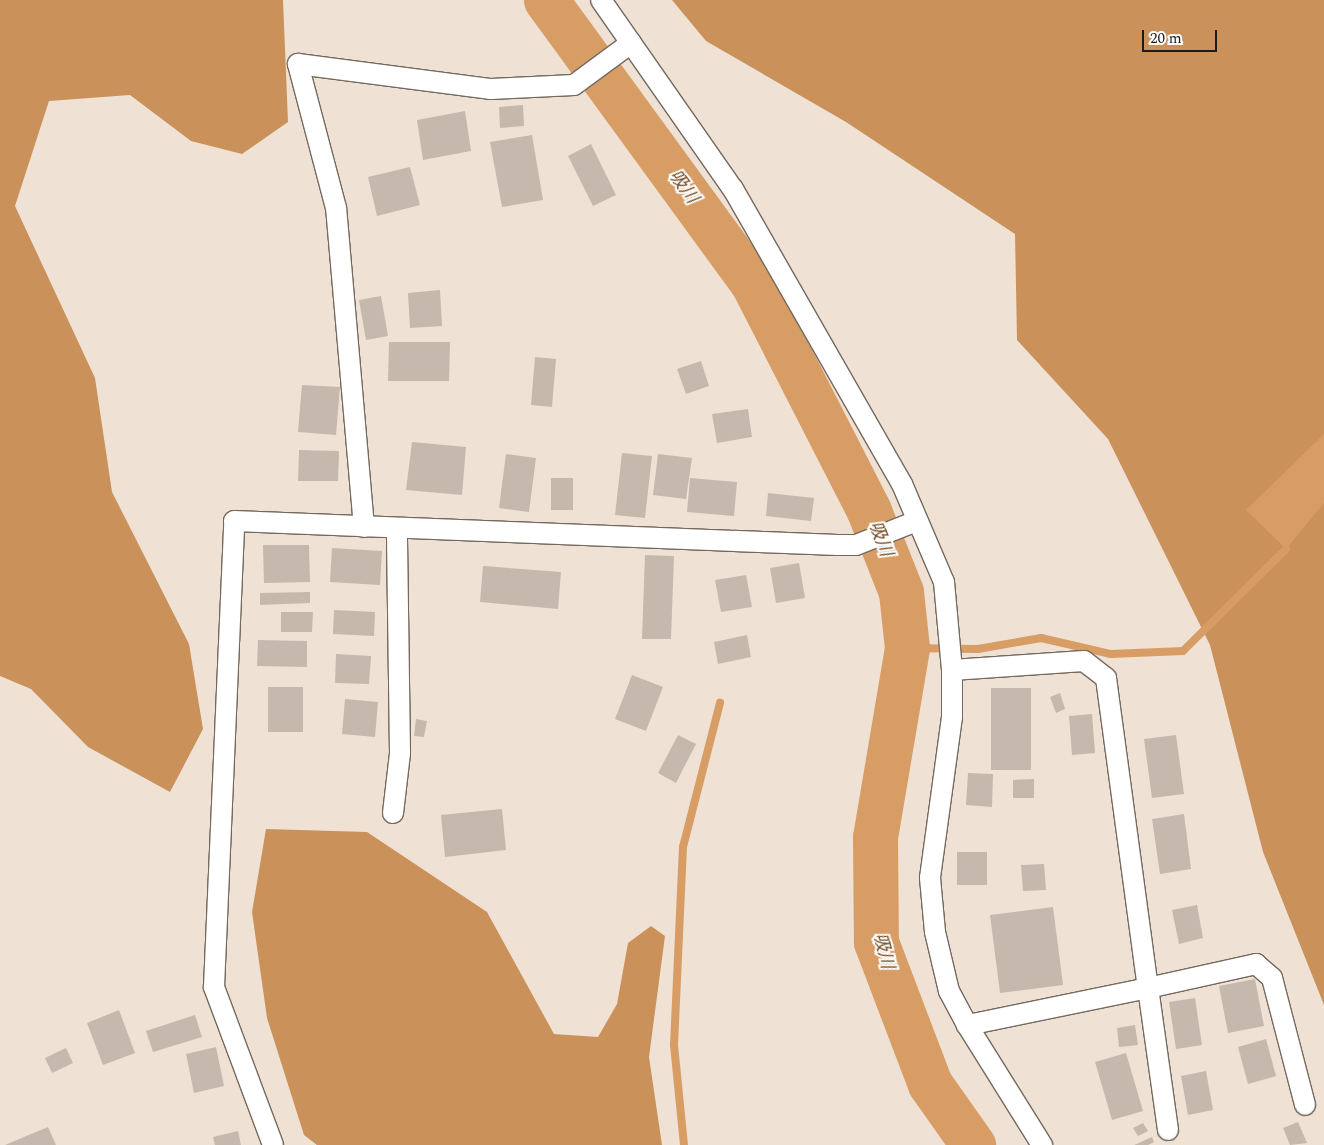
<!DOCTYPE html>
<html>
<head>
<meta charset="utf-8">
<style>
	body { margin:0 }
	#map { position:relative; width:1324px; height:1145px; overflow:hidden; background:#efe2d5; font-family:Spectral,"Noto Sans JP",serif }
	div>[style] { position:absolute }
	.forest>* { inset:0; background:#ca915a }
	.water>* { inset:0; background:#d79d65 }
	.stream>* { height:8px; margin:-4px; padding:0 4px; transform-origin:4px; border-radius:4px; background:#d79d65 }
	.river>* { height:45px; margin:-22.5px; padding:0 22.5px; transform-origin:22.5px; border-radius:22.5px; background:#d79d65 }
	.building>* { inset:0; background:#c5b8ad }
	.roads { filter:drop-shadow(1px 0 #74695e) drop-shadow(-1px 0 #74695e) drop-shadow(0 1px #74695e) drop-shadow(0 -1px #74695e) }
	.minor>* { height:20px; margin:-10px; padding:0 10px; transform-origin:10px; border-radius:10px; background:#fff }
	span { translate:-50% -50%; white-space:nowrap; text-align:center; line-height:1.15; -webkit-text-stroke:4px #fff; paint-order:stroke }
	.water-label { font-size:18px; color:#70481f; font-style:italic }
	.scale { position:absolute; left:1142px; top:30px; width:75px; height:22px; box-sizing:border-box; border:2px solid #1e1a15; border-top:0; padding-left:6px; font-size:15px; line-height:18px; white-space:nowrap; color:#1e1a15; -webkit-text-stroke:4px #fff; paint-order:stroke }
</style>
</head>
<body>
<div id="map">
	<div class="forest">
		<div style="clip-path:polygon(0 0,283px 0,288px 122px,242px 154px,191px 141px,130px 95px,49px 101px,15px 206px,95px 378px,112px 492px,189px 644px,203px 729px,170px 792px,88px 747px,31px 689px,0 676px)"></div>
		<div style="clip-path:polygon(672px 0,1324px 0,1324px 1005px,1263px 852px,1210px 645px,1108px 439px,1017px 340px,1015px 234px,846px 122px,706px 41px)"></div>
		<div style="clip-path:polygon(266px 829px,367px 832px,487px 912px,554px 1034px,598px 1037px,617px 1004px,628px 943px,651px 926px,665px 936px,649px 1057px,662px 1145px,317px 1145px,304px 1135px,267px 1018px,252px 912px)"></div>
	</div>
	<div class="water">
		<div style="clip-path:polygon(1324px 434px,1324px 503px,1286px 549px,1246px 510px)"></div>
	</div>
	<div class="stream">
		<div style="left:907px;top:648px;width:71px;rotate:0.8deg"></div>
		<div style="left:978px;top:649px;width:64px;rotate:-9.9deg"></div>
		<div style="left:1041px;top:638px;width:72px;rotate:12.9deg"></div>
		<div style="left:1111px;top:654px;width:72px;rotate:-2.4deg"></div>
		<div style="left:1183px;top:651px;width:145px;rotate:-44.7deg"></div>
		<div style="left:684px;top:1145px;width:100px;rotate:-95.7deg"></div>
		<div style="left:674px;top:1045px;width:198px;rotate:-87.4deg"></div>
		<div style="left:683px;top:847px;width:149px;rotate:-75.6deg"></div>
	</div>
	<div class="river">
		<div style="left:546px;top:0;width:349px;rotate:53.9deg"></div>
		<div style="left:752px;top:282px;width:257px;rotate:62.9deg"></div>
		<div style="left:869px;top:511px;width:87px;rotate:68.4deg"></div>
		<div style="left:901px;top:592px;width:56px;rotate:83.9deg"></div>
		<div style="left:907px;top:648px;width:192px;rotate:99.6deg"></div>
		<div style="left:875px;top:837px;width:105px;rotate:89.5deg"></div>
		<div style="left:876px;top:942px;width:152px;rotate:69.2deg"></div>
		<div style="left:930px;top:1084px;width:75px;rotate:54.8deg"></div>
	</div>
	<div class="building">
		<div style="clip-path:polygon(523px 105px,524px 126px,500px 128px,499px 107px)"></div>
		<div style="clip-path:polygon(465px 111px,471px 151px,423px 160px,417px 120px)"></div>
		<div style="clip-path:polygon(532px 135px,543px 200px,502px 207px,490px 142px)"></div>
		<div style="clip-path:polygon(591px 144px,616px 195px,593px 206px,568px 156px)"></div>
		<div style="clip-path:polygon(410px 167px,420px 205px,377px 216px,368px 177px)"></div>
		<div style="clip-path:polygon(440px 290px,442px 326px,410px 328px,408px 293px)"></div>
		<div style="clip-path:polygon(381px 296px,388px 336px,366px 340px,359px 300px)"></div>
		<div style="clip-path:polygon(389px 342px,450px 342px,449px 381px,388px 381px)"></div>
		<div style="clip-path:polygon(535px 357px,556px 359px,552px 407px,531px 405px)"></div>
		<div style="clip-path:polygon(701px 361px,709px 386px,686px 394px,677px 369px)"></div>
		<div style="clip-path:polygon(302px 385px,340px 387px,336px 435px,298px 432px)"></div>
		<div style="clip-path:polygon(748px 409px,752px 437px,717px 443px,712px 414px)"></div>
		<div style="clip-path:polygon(412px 442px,466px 447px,462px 495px,406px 490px)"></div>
		<div style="clip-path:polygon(299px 450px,339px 451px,338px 481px,298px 481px)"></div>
		<div style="clip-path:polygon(622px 453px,652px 456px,645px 518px,615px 515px)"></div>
		<div style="clip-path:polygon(506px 454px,536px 458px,529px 512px,499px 508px)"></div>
		<div style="clip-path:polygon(658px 454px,692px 458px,686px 499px,653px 495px)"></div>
		<div style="clip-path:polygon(551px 478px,573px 478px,573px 510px,551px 510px)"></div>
		<div style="clip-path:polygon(690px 478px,737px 482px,734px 516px,687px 512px)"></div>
		<div style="clip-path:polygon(768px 493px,814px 498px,811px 521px,766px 516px)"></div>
		<div style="clip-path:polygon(263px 545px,309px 545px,310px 582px,264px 583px)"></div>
		<div style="clip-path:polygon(332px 548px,382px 551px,380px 585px,330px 582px)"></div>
		<div style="clip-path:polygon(645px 555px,674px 556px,671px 639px,642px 639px)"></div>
		<div style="clip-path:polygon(799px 563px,805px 598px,776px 603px,770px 568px)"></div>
		<div style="clip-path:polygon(483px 566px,561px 572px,558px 609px,480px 602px)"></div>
		<div style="clip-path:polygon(746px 575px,752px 607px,721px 612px,715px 580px)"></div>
		<div style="clip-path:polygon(310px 592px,310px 603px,260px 605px,260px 593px)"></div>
		<div style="clip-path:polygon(334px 610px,375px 612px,374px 636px,333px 634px)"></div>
		<div style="clip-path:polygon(281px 612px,313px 612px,312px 632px,281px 632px)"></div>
		<div style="clip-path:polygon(747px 635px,751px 657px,718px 664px,714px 642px)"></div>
		<div style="clip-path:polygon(258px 640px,307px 641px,307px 667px,257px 666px)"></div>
		<div style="clip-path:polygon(336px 654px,371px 656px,369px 684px,335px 683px)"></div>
		<div style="clip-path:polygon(632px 675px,663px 687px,646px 731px,615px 719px)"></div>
		<div style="clip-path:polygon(268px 687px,303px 687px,303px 732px,268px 732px)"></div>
		<div style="clip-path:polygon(991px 688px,1031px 688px,1031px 770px,991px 770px)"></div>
		<div style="clip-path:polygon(1060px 693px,1065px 709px,1056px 713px,1050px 697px)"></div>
		<div style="clip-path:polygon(345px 699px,378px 702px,375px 737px,342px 734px)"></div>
		<div style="clip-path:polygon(1092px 714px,1095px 753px,1072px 755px,1069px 716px)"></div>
		<div style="clip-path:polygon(416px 719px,427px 721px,424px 737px,414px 736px)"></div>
		<div style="clip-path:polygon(678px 735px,696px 744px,676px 783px,658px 773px)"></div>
		<div style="clip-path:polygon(1176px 735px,1184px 794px,1152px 798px,1144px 739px)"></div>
		<div style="clip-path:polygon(968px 773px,993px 774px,992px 807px,966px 805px)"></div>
		<div style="clip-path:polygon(1034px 779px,1034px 798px,1013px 798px,1013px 780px)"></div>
		<div style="clip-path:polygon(502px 809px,506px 850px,445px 857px,441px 815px)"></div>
		<div style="clip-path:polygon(1184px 814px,1191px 869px,1160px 874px,1152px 819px)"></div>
		<div style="clip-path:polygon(957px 852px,987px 852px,987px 885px,957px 885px)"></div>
		<div style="clip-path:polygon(1044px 864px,1046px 890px,1023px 891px,1021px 865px)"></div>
		<div style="clip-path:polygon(1197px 905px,1203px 938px,1179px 944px,1172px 910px)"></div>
		<div style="clip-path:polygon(1053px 907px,1063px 985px,1000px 993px,990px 915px)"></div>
		<div style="clip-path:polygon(1255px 979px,1264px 1026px,1228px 1033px,1219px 986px)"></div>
		<div style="clip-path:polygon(1195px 998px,1202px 1045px,1176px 1049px,1169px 1002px)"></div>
		<div style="clip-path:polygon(119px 1010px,135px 1053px,103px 1065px,87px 1023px)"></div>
		<div style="clip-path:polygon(195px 1015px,202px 1037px,153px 1052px,146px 1031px)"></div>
		<div style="clip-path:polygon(1135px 1025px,1138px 1045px,1119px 1047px,1117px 1028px)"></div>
		<div style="clip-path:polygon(1266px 1039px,1276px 1076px,1248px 1084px,1238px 1047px)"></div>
		<div style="clip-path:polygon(216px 1047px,224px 1086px,194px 1093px,186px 1054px)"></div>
		<div style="clip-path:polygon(66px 1048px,73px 1063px,52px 1073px,45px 1058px)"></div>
		<div style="clip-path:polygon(1126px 1053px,1143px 1111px,1112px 1120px,1095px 1062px)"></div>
		<div style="clip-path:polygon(1206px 1071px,1213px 1110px,1188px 1115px,1181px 1076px)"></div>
		<div style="clip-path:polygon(1298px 1122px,1307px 1143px,1290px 1145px,1283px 1128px)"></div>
		<div style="clip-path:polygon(1143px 1123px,1148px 1131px,1138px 1136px,1133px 1128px)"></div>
		<div style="clip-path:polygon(48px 1127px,56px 1145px,5px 1145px)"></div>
		<div style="clip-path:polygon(238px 1131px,241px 1145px,215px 1145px,213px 1137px)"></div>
		<div style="clip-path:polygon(1152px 1137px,1154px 1142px,1148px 1145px,1134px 1145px)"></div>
	</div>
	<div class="roads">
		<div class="minor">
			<div style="left:601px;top:0;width:231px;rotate:55.1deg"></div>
			<div style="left:733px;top:189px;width:340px;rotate:60.2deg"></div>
			<div style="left:902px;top:484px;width:107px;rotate:66.8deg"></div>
			<div style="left:944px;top:582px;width:88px;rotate:84.8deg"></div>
			<div style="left:952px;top:670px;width:47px;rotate:90deg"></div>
			<div style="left:952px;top:717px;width:162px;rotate:97.8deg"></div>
			<div style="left:930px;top:878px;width:54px;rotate:84.7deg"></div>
			<div style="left:935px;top:932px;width:61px;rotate:76.7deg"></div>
			<div style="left:949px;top:991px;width:38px;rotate:62deg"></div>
			<div style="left:967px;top:1025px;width:142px;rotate:58deg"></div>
			<div style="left:364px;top:527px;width:320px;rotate:-95deg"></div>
			<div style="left:336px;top:208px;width:149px;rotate:-104.8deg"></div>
			<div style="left:298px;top:64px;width:195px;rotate:7.4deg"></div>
			<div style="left:491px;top:89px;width:83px;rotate:-2.8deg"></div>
			<div style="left:574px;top:85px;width:71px;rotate:-36.4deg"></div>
			<div style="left:952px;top:670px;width:132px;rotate:-3.9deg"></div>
			<div style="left:1084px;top:661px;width:28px;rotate:38deg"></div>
			<div style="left:1106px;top:678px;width:313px;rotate:82.3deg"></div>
			<div style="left:1148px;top:988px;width:185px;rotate:168.4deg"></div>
			<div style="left:393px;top:813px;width:60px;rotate:-83.3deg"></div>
			<div style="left:400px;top:753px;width:225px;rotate:-90.8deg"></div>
			<div style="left:1168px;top:1130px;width:143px;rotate:-98deg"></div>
			<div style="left:1148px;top:988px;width:111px;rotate:-12.5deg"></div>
			<div style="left:1256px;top:964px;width:21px;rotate:41deg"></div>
			<div style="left:1272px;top:978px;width:131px;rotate:75.4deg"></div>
			<div style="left:273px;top:1145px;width:169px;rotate:-110.5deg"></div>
			<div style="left:214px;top:987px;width:466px;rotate:-87.5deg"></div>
			<div style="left:234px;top:521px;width:604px;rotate:2.28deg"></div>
			<div style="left:838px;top:545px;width:18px"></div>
			<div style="left:856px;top:545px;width:66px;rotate:-21.5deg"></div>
		</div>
	</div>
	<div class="water-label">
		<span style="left:683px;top:187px;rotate:54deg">吸川</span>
		<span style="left:880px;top:539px;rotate:69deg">吸川</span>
		<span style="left:883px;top:951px;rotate:76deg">吸川</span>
	</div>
	<div class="scale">20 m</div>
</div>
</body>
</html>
